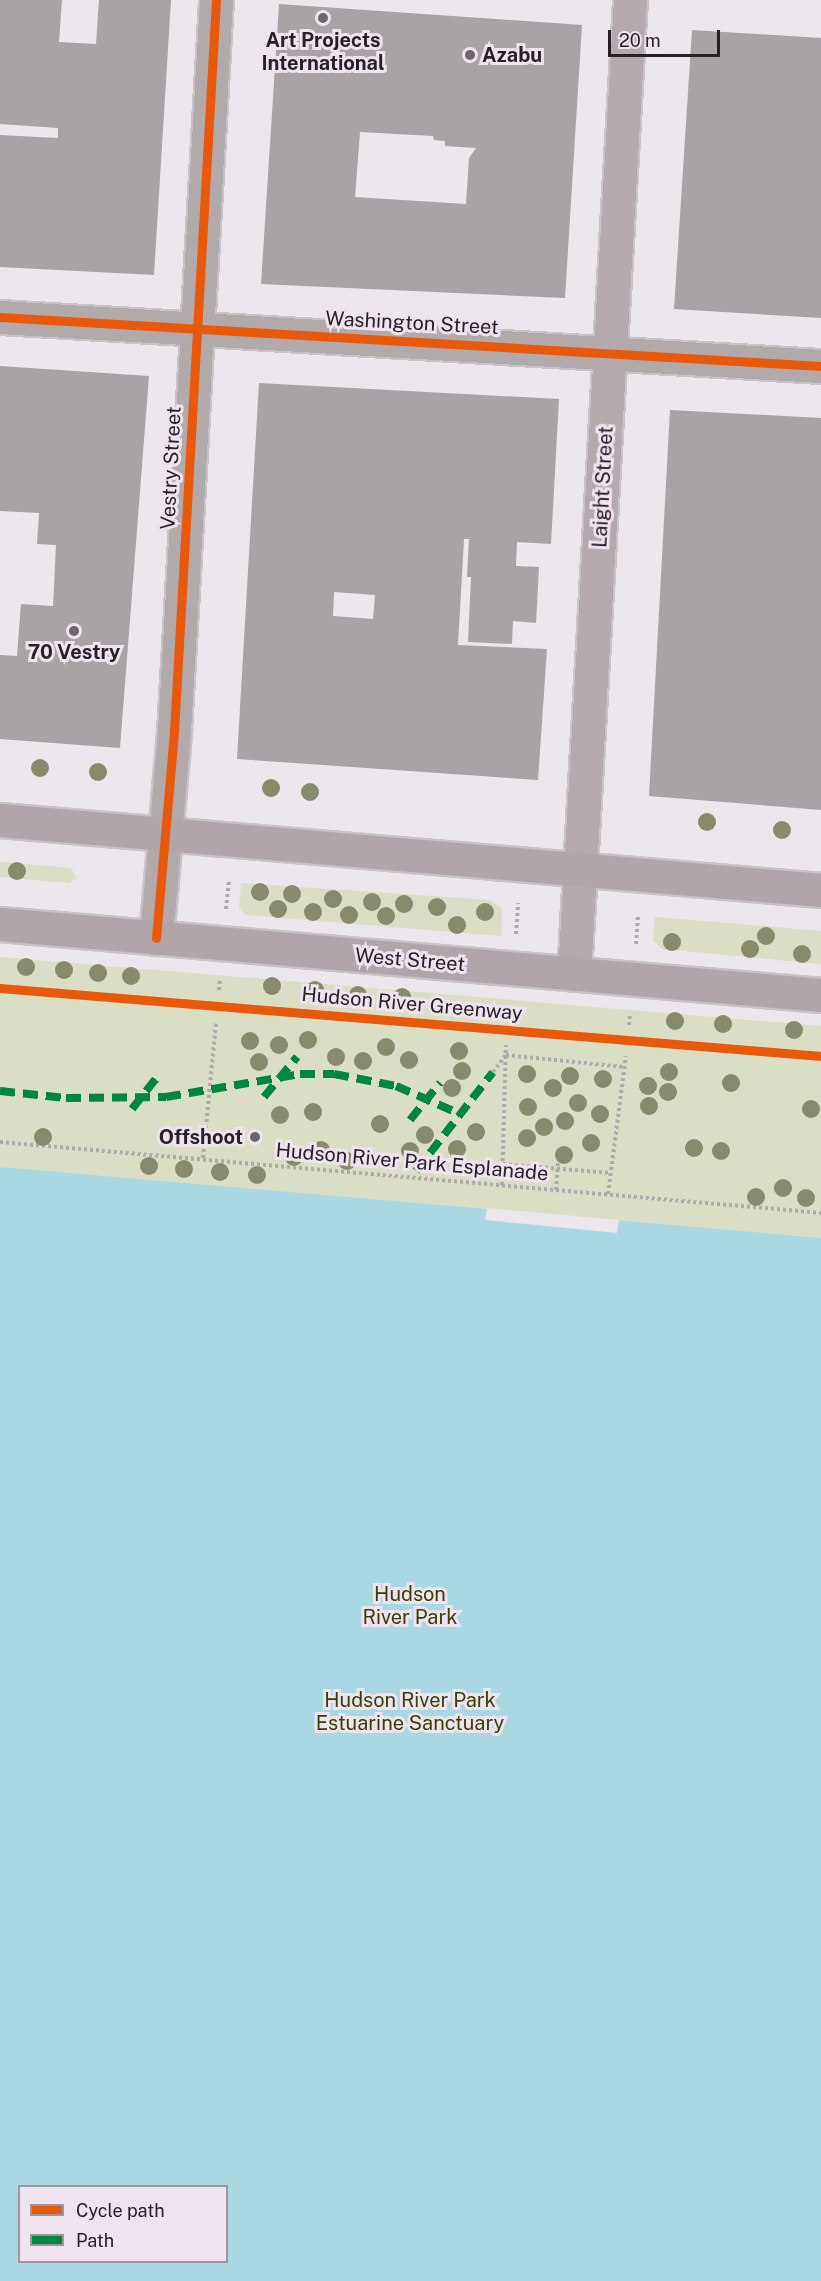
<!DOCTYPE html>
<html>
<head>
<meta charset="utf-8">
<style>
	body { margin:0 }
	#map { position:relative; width:821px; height:2281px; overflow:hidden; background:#ece6ed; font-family:"Public Sans",sans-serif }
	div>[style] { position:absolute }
	.green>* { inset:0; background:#d9dec5 }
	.water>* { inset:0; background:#a9d7e2 }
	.pier>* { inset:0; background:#ece6ed }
	.building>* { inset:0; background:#a8a3a4 }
	.path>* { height:4px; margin-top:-2px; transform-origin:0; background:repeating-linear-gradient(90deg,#b0aaac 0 3px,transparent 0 6px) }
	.roads { filter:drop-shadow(2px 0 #c7c3c8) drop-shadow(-2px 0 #c7c3c8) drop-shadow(0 2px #c7c3c8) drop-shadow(0 -2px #c7c3c8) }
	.street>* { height:33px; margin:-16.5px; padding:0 16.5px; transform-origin:16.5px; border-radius:16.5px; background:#b1a9aa }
	.primary>* { height:33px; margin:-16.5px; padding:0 16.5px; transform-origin:16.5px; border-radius:16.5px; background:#b4aaad }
	.highway>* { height:33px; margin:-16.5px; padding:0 16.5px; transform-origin:16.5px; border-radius:16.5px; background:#b0a5a9 }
	.quiet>* { height:8px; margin-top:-4px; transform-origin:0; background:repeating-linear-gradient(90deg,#00873e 0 15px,transparent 0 23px) }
	.cycleway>* { height:9px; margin:-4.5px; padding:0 4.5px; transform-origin:4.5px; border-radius:4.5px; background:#e8590c }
	.trees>* { width:18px; height:18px; margin:-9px; border-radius:50%; background:#878b6c }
	.dots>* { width:16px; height:16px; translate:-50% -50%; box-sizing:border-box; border:3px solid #efe3f0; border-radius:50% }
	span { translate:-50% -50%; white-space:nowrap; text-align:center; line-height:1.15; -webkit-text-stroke:6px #efe3f0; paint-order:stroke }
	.poi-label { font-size:20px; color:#252125; font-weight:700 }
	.left { translate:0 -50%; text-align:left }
	.right { translate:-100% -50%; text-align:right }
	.street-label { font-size:20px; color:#252125 }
	.park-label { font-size:20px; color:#354003 }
	.legend { position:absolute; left:18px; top:2185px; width:210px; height:78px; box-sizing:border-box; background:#efe3f0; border:2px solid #9e959f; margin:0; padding:8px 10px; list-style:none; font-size:18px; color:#252125 }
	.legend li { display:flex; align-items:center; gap:12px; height:30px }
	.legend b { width:30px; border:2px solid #9e959f }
	.scale { position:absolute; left:608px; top:30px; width:112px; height:27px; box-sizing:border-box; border:3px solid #252125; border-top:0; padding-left:8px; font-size:18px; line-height:21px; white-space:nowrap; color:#252125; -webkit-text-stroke:4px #efe3f0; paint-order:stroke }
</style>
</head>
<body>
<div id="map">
	<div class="green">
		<div style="clip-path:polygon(0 862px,71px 868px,77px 878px,69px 883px,0 877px)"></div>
		<div style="clip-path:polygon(241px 883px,491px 900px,502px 909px,501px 936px,246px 915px,239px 909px)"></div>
		<div style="clip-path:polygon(655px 917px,821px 931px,821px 964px,662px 949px,653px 940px)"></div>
		<div style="clip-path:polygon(evenodd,0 957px,821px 1026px,821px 2281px,0 2281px,0 957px,20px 2186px,226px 2186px,226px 2262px,20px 2262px,20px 2186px)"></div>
	</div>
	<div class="water">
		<div style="clip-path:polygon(evenodd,0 1167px,821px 1238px,821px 2281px,0 2281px,0 1167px,20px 2186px,226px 2186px,226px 2262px,20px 2262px,20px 2186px)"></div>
	</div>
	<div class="pier">
		<div style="clip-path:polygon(487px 1208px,619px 1220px,617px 1233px,485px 1220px)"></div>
	</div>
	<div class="building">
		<div style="clip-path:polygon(0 0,62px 0,59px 42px,96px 44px,99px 0,171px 0,154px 275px,0 267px,0 135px,58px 138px,58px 128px,0 124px)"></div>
		<div style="clip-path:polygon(evenodd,279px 4px,582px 25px,565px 298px,261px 284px,279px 4px,360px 132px,433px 136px,434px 140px,445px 141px,445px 146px,476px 148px,469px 158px,466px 204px,355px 197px,360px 132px)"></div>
		<div style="clip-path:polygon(692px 30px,821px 38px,821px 318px,674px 309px)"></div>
		<div style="clip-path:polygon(0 366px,149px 376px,120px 748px,0 739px,0 655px,17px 656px,21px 604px,53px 606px,56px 545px,37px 544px,39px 513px,0 511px)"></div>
		<div style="clip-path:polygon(evenodd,259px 383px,559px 399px,551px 544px,517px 542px,516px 566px,539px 567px,536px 623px,513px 621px,512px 644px,468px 642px,471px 577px,467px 577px,469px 539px,464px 539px,458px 645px,547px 649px,538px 780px,237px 759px,259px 383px,334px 592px,375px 595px,373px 619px,333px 616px,334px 592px)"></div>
		<div style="clip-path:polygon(670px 410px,821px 418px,821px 810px,649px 796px)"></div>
	</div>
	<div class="path">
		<div style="left:226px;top:909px;width:28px;rotate:-84deg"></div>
		<div style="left:516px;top:934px;width:31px;rotate:-86deg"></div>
		<div style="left:636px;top:944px;width:29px;rotate:-86deg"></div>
		<div style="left:219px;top:990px;width:11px;rotate:-85deg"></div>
		<div style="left:509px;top:1015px;width:11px;rotate:-85deg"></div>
		<div style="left:629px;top:1025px;width:11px;rotate:-85deg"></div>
		<div style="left:493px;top:1072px;width:21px;rotate:-53deg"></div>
		<div style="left:506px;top:1055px;width:120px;rotate:5.8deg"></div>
		<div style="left:0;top:1142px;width:824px;rotate:4.94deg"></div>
		<div style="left:203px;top:1158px;width:137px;rotate:-84.5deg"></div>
		<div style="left:503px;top:1164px;width:108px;rotate:4.8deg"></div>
		<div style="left:502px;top:1185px;width:140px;rotate:-88.4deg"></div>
		<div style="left:556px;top:1190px;width:28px;rotate:-86deg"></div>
		<div style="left:608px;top:1194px;width:139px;rotate:-82.6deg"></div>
	</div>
	<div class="roads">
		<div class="street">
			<div style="left:0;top:317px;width:822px;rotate:3.42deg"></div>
			<div style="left:156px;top:938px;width:208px;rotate:-85deg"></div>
			<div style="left:174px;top:731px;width:732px;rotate:-86.71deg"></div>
		</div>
		<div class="primary">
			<div style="left:574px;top:974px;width:976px;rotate:-86.71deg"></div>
		</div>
		<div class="highway">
			<div style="left:0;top:820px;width:824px;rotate:4.87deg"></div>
			<div style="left:0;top:924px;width:824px;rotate:4.94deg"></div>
		</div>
	</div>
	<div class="quiet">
		<div style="left:0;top:1091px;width:66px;rotate:6.1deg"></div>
		<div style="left:66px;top:1098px;width:100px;rotate:-0.6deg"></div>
		<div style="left:166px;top:1097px;width:136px;rotate:-9.7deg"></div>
		<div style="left:300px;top:1074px;width:34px"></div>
		<div style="left:334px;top:1074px;width:63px;rotate:11deg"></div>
		<div style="left:396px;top:1086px;width:70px;rotate:23.6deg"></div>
		<div style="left:264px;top:1097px;width:52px;rotate:-50.5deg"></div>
		<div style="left:132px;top:1109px;width:42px;rotate:-51.8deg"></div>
		<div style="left:410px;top:1120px;width:48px;rotate:-51deg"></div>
		<div style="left:416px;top:1171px;width:125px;rotate:-52.1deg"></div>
	</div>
	<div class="cycleway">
		<div style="left:0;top:317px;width:822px;rotate:3.42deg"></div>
		<div style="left:156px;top:938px;width:208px;rotate:-85deg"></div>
		<div style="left:174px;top:731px;width:732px;rotate:-86.71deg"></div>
		<div style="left:0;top:988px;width:824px;rotate:4.73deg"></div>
	</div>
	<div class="trees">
		<div style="left:40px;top:768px"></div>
		<div style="left:98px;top:772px"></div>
		<div style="left:271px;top:788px"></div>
		<div style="left:310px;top:792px"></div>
		<div style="left:707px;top:822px"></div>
		<div style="left:782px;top:830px"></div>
		<div style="left:17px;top:871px"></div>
		<div style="left:260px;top:892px"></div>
		<div style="left:292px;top:894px"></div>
		<div style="left:333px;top:899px"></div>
		<div style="left:372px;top:902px"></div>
		<div style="left:404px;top:904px"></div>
		<div style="left:437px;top:907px"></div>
		<div style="left:278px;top:909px"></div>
		<div style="left:313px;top:912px"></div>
		<div style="left:485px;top:912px"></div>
		<div style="left:349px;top:915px"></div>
		<div style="left:386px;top:916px"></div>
		<div style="left:457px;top:925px"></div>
		<div style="left:766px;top:936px"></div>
		<div style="left:672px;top:942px"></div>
		<div style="left:750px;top:949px"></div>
		<div style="left:802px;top:954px"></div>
		<div style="left:26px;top:967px"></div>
		<div style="left:64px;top:970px"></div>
		<div style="left:98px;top:973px"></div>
		<div style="left:131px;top:976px"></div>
		<div style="left:272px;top:986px"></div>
		<div style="left:315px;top:990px"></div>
		<div style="left:358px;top:995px"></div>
		<div style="left:402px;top:997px"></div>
		<div style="left:675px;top:1021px"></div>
		<div style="left:723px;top:1024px"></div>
		<div style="left:794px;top:1030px"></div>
		<div style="left:308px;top:1040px"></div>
		<div style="left:250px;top:1041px"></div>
		<div style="left:279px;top:1045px"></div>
		<div style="left:386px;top:1047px"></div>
		<div style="left:459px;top:1051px"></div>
		<div style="left:336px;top:1057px"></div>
		<div style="left:409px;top:1060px"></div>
		<div style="left:363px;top:1061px"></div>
		<div style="left:259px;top:1062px"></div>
		<div style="left:462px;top:1071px"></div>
		<div style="left:669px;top:1072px"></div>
		<div style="left:527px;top:1074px"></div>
		<div style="left:570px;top:1076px"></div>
		<div style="left:603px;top:1079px"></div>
		<div style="left:731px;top:1083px"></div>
		<div style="left:648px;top:1086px"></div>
		<div style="left:452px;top:1088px"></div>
		<div style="left:553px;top:1088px"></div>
		<div style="left:668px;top:1092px"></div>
		<div style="left:578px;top:1103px"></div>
		<div style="left:649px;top:1106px"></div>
		<div style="left:528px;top:1107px"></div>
		<div style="left:811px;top:1109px"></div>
		<div style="left:313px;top:1112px"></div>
		<div style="left:600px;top:1114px"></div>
		<div style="left:280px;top:1115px"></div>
		<div style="left:565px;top:1121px"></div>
		<div style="left:380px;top:1124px"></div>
		<div style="left:544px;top:1127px"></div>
		<div style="left:476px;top:1132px"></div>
		<div style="left:425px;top:1135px"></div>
		<div style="left:43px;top:1137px"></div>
		<div style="left:527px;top:1138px"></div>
		<div style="left:591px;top:1143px"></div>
		<div style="left:694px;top:1148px"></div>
		<div style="left:457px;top:1149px"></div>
		<div style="left:321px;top:1150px"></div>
		<div style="left:410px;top:1151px"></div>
		<div style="left:721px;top:1151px"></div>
		<div style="left:564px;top:1155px"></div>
		<div style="left:294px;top:1157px"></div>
		<div style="left:347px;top:1161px"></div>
		<div style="left:149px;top:1166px"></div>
		<div style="left:184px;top:1169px"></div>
		<div style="left:220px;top:1172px"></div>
		<div style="left:257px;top:1175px"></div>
		<div style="left:783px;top:1188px"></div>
		<div style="left:756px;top:1197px"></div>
		<div style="left:806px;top:1198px"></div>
	</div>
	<div class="dots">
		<div style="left:323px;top:18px;background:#6b666b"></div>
		<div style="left:470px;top:55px;background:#6b666b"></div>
		<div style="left:74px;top:631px;background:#6b666b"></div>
		<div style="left:255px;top:1137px;background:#6b666b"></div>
	</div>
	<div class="poi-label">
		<span style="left:323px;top:52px">Art Projects<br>International</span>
		<span class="left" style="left:482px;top:55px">Azabu</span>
		<span style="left:74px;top:652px">70 Vestry</span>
		<span class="right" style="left:243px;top:1137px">Offshoot</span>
	</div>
	<div class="street-label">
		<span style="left:412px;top:323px;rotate:3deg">Washington Street</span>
		<span style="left:171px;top:468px;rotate:-87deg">Vestry Street</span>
		<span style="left:603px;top:487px;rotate:-87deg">Laight Street</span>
		<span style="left:410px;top:960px;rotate:5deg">West Street</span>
		<span style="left:412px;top:1004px;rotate:5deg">Hudson River Greenway</span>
		<span style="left:412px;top:1162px;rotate:5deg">Hudson River Park Esplanade</span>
	</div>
	<div class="park-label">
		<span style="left:410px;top:1606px">Hudson<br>River Park</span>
		<span style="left:410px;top:1712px">Hudson River Park<br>Estuarine Sanctuary</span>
	</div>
	<ul class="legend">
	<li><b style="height:8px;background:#e8590c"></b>Cycle path</li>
	<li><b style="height:8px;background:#00873e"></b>Path</li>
	</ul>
	<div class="scale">20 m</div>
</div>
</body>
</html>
